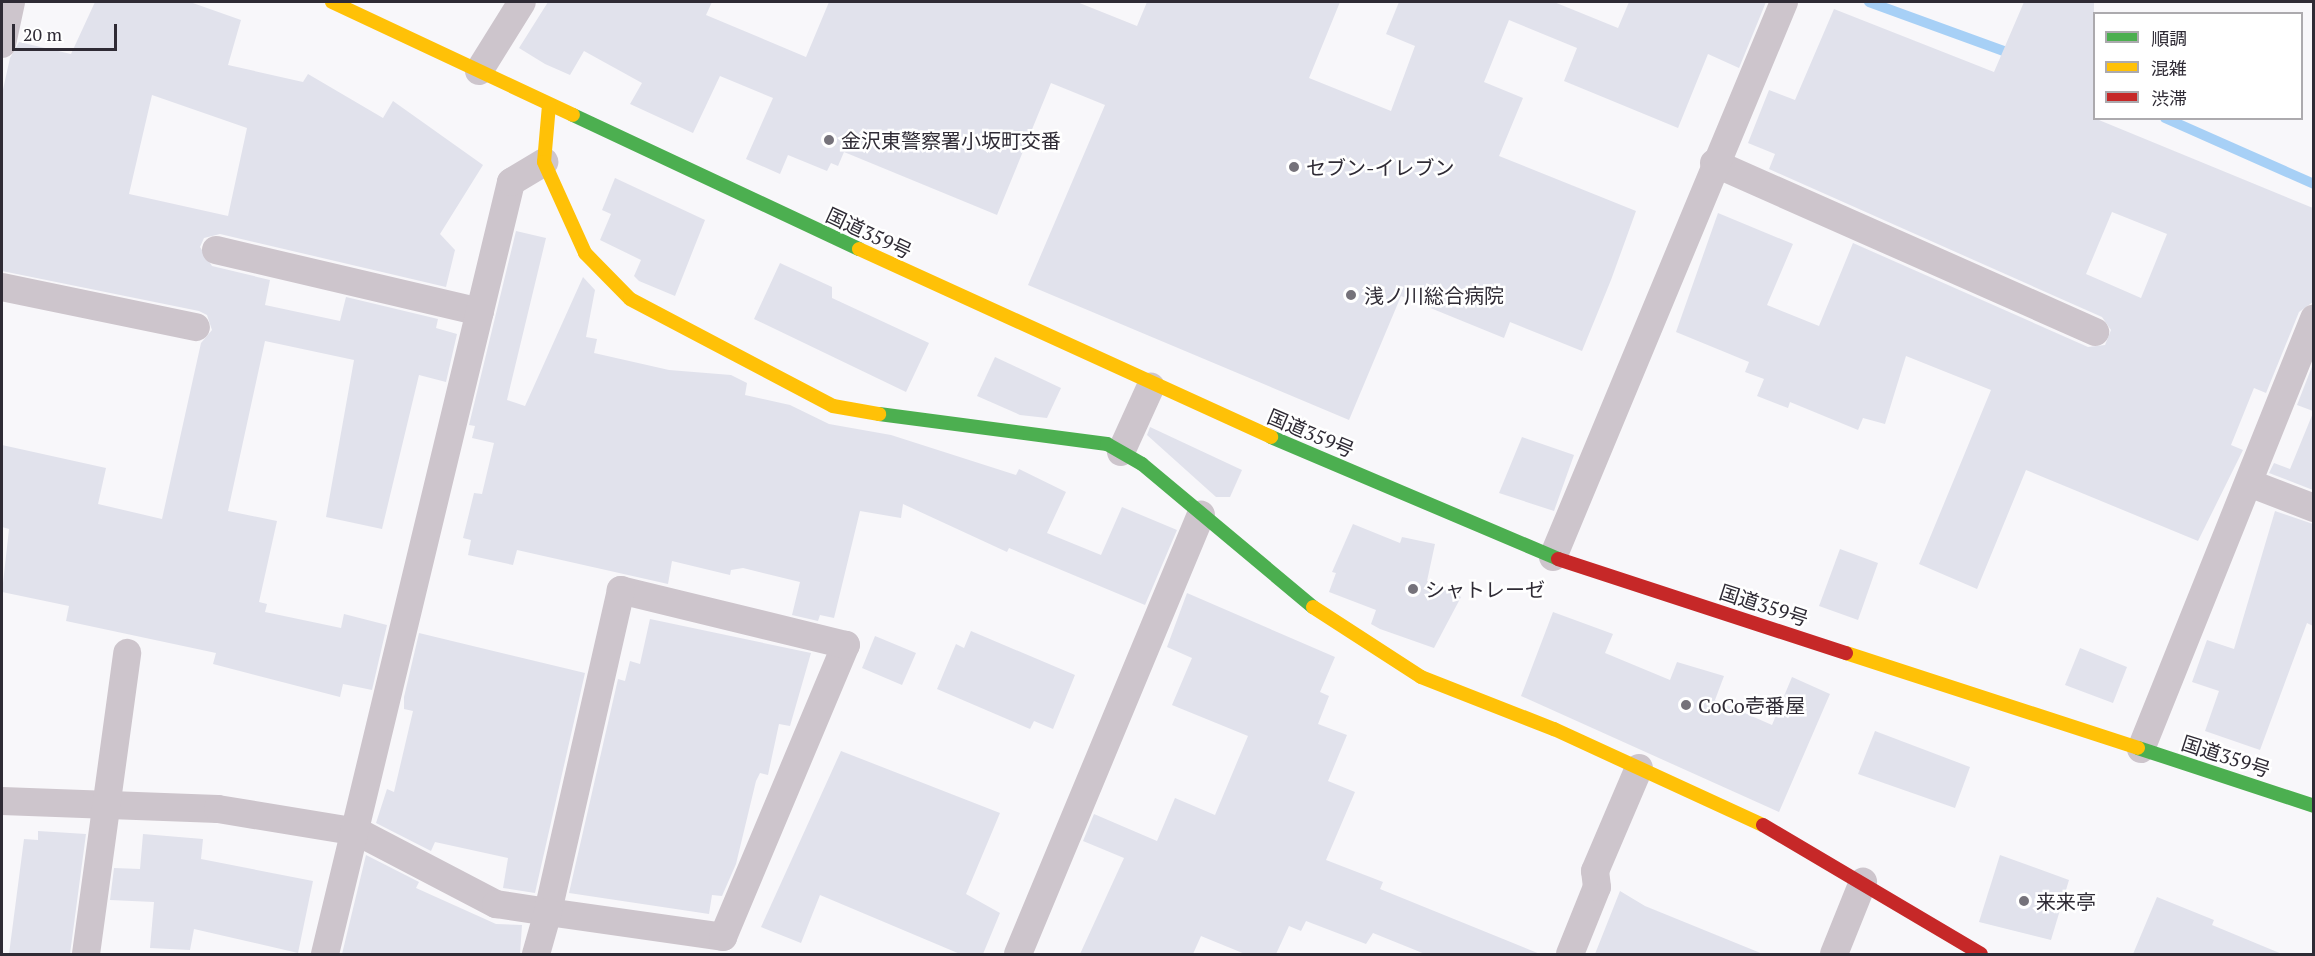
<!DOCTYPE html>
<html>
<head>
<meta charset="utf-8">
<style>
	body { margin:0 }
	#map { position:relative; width:2315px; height:956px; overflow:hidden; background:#f8f7fa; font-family:"PT Serif","Noto Sans JP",serif }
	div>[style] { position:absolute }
	.stream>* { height:10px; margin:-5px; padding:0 5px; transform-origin:5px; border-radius:5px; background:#a7d0f6 }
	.building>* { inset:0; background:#e1e2ec }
	.street>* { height:28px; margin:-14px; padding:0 14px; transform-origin:14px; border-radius:14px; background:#cdc5cc }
	.fast>* { height:14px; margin:-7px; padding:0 7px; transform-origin:7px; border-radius:7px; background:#4caf50 }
	.slow>* { height:14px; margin:-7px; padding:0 7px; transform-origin:7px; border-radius:7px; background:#ffc107 }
	.jam>* { height:14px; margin:-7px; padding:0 7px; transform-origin:7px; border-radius:7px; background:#c62828 }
	.dots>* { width:16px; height:16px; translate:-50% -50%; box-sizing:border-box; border:3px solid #fff; border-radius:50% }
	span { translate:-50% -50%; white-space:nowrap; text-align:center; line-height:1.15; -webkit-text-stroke:5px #fff; paint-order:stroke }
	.poi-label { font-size:20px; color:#2f2b35 }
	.left { translate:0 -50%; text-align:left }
	.street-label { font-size:20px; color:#2f2b35 }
	.frame { position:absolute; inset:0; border:3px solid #2f2b35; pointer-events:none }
	.legend { position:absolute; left:2093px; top:12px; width:210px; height:108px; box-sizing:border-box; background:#fff; border:2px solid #acaaae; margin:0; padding:8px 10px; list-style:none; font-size:18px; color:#2f2b35 }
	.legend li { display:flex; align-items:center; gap:12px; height:30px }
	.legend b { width:30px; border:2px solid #acaaae }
	.scale { position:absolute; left:12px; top:24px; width:105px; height:27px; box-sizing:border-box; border:3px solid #2f2b35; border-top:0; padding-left:8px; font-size:18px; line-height:21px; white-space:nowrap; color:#2f2b35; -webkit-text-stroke:4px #fff; paint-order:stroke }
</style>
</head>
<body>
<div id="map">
	<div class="stream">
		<div style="left:1869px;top:2px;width:155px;rotate:20deg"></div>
		<div style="left:2165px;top:118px;width:163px;rotate:23.9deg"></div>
	</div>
	<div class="building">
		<div style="clip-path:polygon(evenodd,95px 2px,190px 2px,241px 20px,228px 65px,303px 82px,308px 74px,383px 118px,393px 101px,483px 165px,440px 234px,455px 250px,446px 287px,220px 234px,204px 238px,200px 247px,212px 266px,270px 280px,265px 305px,340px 321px,346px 297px,438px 319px,436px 328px,457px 334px,446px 382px,419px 375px,382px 529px,326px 517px,354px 360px,265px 341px,228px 511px,277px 521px,259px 602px,267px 604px,265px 612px,341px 628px,344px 614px,387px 625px,372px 690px,343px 684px,340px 697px,213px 664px,216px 653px,66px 621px,69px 606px,2px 592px,9px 529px,2px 527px,2px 445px,106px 468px,98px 504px,162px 519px,201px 343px,212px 330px,207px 315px,199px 311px,2px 271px,2px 94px,10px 58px,19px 42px,71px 54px,95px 2px,152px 95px,247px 128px,228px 216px,129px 194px,152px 95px)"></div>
		<div style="clip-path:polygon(548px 2px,712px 2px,706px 15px,806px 57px,829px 2px,1077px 2px,1137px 26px,1147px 2px,1340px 2px,1309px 78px,1391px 111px,1415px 46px,1386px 34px,1399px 2px,1554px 2px,1618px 28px,1629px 2px,1766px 2px,1739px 68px,1708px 54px,1678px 128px,1564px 81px,1577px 48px,1509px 20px,1484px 82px,1523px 98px,1499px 156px,1636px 211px,1611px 280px,1582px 351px,1510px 322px,1504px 338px,1401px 296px,1349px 420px,1028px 285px,1105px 105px,1051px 83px,997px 215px,844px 152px,838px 166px,831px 163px,827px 171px,788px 155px,780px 174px,746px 159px,773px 98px,720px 76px,693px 133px,630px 104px,642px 83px,584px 51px,570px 75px,545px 64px,519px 48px)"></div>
		<div style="clip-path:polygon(evenodd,2024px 2px,2094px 2px,2094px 118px,2313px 208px,2313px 302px,2299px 312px,2266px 393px,2254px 388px,2231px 445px,2243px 450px,2198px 541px,2026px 470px,1977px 589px,1919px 564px,1991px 390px,1906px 356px,1885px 424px,1863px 418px,1858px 430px,1790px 402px,1788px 408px,1757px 396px,1764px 379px,1745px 372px,1749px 362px,1676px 332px,1718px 213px,1793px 244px,1767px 305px,1819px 326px,1853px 243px,2088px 347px,2105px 345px,2111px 330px,2102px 317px,1769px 169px,1775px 154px,1748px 143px,1769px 90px,1795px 100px,1834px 9px,1994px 72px,2024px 2px,2112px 212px,2167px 234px,2141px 298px,2086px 274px,2112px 212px)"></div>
		<div style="clip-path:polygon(615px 178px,705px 220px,675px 296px,639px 281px,634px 276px,641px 260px,600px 240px,611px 214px,602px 210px)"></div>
		<div style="clip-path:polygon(516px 231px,546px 238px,507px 400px,525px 406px,583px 277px,595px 290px,586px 337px,597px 339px,594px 353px,669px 370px,731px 375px,747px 383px,745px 395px,790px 405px,829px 424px,891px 435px,1016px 475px,1019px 469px,1066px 492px,1047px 533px,1101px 555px,1122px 507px,1177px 530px,1145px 605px,1009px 548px,1007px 552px,903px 504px,901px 518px,860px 511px,834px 618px,820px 615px,818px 621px,792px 615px,800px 582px,743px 568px,731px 570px,730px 575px,672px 561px,668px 584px,517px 550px,513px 565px,468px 555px,471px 540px,463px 538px,474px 493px,482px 494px,494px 443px,472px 438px,475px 426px,469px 425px)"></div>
		<div style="clip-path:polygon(780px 263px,832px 287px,832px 298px,929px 343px,906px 392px,754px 319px)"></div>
		<div style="clip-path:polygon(995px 357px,1061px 388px,1047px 418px,1020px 415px,977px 396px)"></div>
		<div style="clip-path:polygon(2313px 364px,2313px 411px,2297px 405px)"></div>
		<div style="clip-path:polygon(2313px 413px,2313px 490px,2269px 473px,2274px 463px,2290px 469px)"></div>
		<div style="clip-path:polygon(1150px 427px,1242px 470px,1230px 497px,1216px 497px,1147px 435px)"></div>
		<div style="clip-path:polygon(1522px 437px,1574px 455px,1554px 511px,1499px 493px)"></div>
		<div style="clip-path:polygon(2275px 511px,2313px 524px,2313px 626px,2307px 623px,2260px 750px,2205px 731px,2219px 691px,2192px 682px,2207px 640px,2234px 649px)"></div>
		<div style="clip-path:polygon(1353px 524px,1400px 543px,1402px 537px,1435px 544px,1427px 581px,1461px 597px,1434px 648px,1380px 629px,1371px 624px,1376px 610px,1329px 592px,1336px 573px,1332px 572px)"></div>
		<div style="clip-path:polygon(1840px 549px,1878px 563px,1858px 620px,1819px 606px)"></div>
		<div style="clip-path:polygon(1187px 593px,1335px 657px,1320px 692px,1329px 696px,1318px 724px,1347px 735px,1328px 781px,1355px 792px,1326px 860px,1383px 882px,1380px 889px,1540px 954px,1425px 954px,1373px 933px,1366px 944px,1306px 921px,1301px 931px,1289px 926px,1276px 954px,1245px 954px,1201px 936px,1193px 954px,1080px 954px,1124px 858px,1083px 841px,1094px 814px,1157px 841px,1175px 798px,1215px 815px,1248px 736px,1172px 705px,1192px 658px,1167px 647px)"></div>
		<div style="clip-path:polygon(1553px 612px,1613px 634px,1605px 653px,1670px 680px,1677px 662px,1724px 676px,1715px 700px,1772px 725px,1792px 677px,1830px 694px,1779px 812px,1521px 696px)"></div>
		<div style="clip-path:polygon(650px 619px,811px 653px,790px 726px,779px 724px,768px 775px,760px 773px,756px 781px,736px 864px,722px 896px,712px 895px,709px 914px,569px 893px,618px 679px,625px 681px,630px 661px,640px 664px)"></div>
		<div style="clip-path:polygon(971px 631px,1075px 675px,1053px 729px,1034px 721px,1030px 729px,937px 689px,956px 644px,964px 648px)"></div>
		<div style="clip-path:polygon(419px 633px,585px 673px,535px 893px,503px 888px,508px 858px,435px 842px,431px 851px,376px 823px,387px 789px,394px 792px,413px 711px,404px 709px,404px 697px)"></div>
		<div style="clip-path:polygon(875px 636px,916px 653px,902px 685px,862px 668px)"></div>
		<div style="clip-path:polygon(2080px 648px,2127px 667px,2113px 703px,2065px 685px)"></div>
		<div style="clip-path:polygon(1875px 731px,1970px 767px,1955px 808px,1858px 774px)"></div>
		<div style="clip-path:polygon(841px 751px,1000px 813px,966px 894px,1000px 913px,983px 954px,960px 954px,820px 895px,801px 943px,761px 927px)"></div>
		<div style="clip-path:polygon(38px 831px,86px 834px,70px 954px,9px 954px,24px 839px,38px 840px)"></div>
		<div style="clip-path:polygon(143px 834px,203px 839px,201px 859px,313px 881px,298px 953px,194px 929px,190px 950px,150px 948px,154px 902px,110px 900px,114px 868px,140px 869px)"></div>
		<div style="clip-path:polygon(366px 855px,419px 882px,416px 888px,496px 924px,522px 925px,520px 954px,342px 954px)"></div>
		<div style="clip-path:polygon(2000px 855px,2069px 880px,2051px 940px,1979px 922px)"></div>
		<div style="clip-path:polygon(1620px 891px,1645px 906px,1763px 954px,1595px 954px)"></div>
		<div style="clip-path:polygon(2157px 897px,2214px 920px,2212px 925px,2282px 954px,2133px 954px)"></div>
	</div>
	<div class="street">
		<div style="left:2px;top:44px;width:43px;rotate:-77.9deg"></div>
		<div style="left:479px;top:71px;width:81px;rotate:-58.1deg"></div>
		<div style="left:1714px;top:163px;width:417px;rotate:23.9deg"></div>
		<div style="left:216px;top:250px;width:271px;rotate:13.2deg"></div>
		<div style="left:2px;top:287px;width:198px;rotate:11.7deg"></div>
		<div style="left:1121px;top:452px;width:72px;rotate:-65.6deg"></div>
		<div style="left:2249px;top:483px;width:70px;rotate:21deg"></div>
		<div style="left:1553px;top:557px;width:601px;rotate:-67.4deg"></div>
		<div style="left:2141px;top:749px;width:464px;rotate:-68.1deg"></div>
		<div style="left:2px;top:801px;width:216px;rotate:2.1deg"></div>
		<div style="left:218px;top:809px;width:142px;rotate:9.3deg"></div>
		<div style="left:358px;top:832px;width:156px;rotate:27.6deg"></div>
		<div style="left:496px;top:904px;width:53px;rotate:8.7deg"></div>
		<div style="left:548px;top:912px;width:177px;rotate:8.1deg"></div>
		<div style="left:723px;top:937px;width:317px;rotate:-67.2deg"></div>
		<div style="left:846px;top:645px;width:232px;rotate:-166.3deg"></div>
		<div style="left:621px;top:590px;width:330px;rotate:102.8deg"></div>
		<div style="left:548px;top:912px;width:44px;rotate:105.9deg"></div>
		<div style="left:86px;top:954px;width:304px;rotate:-82.2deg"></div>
		<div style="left:325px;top:954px;width:794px;rotate:-76.45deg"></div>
		<div style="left:511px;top:182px;width:39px;rotate:-31deg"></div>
		<div style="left:1018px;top:954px;width:476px;rotate:-67.4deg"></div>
		<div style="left:1570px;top:954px;width:72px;rotate:-68.1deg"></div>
		<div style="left:1597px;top:887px;width:16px;rotate:-97deg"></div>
		<div style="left:1595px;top:871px;width:112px;rotate:-66.9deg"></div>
		<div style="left:1834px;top:954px;width:78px;rotate:-68.1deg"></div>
	</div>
	<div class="fast">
		<div style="left:573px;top:115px;width:316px;rotate:25.1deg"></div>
		<div style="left:879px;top:414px;width:230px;rotate:7.5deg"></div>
		<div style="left:1107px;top:444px;width:40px;rotate:29.7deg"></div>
		<div style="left:1142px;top:464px;width:223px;rotate:39.9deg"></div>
		<div style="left:1271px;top:437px;width:312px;rotate:23deg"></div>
		<div style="left:2138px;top:748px;width:185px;rotate:18.2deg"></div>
	</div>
	<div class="slow">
		<div style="left:332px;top:2px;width:266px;rotate:25.1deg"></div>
		<div style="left:549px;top:105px;width:57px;rotate:95deg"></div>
		<div style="left:544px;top:162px;width:100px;rotate:65.7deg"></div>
		<div style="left:585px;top:253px;width:64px;rotate:45.6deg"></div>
		<div style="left:630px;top:299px;width:229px;rotate:27.8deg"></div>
		<div style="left:833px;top:406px;width:47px;rotate:9.9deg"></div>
		<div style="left:859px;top:249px;width:453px;rotate:24.5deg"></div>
		<div style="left:1313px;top:607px;width:129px;rotate:32.9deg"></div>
		<div style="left:1421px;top:677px;width:143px;rotate:21.4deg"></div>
		<div style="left:1554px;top:729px;width:230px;rotate:24.7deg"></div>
		<div style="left:1846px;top:653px;width:307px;rotate:18deg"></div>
	</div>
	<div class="jam">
		<div style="left:1558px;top:559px;width:303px;rotate:18.1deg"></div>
		<div style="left:1763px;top:825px;width:253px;rotate:30.6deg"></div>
	</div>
	<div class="dots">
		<div style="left:829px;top:140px;background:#75727a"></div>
		<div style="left:1294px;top:167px;background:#75727a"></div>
		<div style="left:1351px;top:295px;background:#75727a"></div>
		<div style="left:1413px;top:589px;background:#75727a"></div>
		<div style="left:1686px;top:705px;background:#75727a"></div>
		<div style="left:2024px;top:901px;background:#75727a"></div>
	</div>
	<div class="poi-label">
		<span class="left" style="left:841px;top:140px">金沢東警察署小坂町交番</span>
		<span class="left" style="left:1306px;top:167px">セブン-イレブン</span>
		<span class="left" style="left:1364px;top:295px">浅ノ川総合病院</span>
		<span class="left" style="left:1425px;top:589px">シャトレーゼ</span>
		<span class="left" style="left:1698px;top:705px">CoCo壱番屋</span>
		<span class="left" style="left:2036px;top:901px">来来亭</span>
	</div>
	<div class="street-label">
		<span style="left:869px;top:233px;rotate:25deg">国道359号</span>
		<span style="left:1311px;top:433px;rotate:23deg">国道359号</span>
		<span style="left:1764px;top:605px;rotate:18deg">国道359号</span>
		<span style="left:2226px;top:756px;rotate:18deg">国道359号</span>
	</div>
	<div class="frame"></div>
	<ul class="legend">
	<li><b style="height:8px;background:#4caf50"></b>順調</li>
	<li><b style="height:8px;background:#ffc107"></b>混雑</li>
	<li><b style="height:8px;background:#c62828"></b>渋滞</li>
	</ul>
	<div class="scale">20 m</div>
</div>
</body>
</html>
